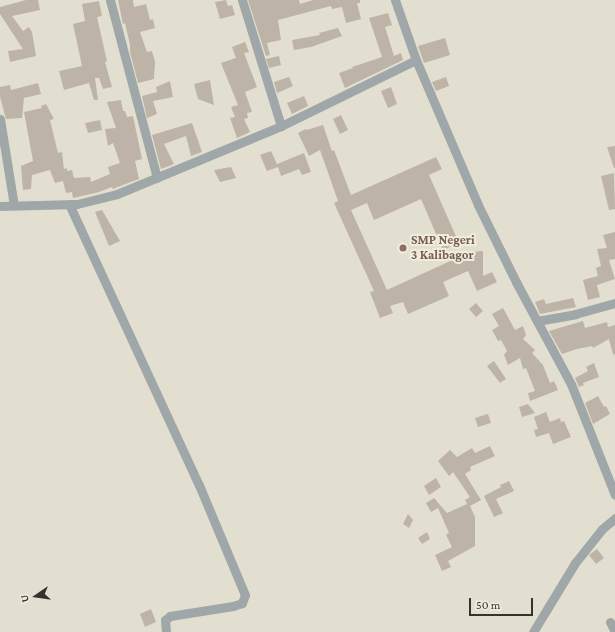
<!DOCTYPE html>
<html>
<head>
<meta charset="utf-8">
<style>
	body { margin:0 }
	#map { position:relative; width:615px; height:632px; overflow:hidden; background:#e3dfd0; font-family:"Crimson Pro",serif }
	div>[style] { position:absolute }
	.building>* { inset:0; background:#beb3a7 }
	.minor>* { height:9px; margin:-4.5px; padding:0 4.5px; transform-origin:4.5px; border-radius:4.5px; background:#9fa7a8 }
	.dots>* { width:11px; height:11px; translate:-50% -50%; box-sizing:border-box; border:2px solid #f1eddd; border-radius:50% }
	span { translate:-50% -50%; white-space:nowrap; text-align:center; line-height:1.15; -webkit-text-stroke:4px #f1eddd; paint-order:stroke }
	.education-label { font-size:13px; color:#785e54; font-weight:700 }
	.left { translate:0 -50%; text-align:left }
	.north { position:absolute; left:16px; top:576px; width:40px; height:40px; -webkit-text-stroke:3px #f1eddd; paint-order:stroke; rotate:257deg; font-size:11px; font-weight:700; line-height:16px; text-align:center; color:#34332d }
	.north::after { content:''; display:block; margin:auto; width:14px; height:18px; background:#34332d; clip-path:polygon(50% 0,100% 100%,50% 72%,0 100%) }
	.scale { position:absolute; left:469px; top:598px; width:64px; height:18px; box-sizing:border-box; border:2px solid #34332d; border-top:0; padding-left:5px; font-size:12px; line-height:14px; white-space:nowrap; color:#34332d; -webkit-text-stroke:3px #f1eddd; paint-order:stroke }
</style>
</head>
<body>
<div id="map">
	<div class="building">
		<div style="clip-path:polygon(26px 0,38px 0,40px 10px,12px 16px,23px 31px,29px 27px,32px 32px,36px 56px,10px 62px,8px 51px,23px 49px,0 14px,0 7px)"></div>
		<div style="clip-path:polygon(118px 0,133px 0,134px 7px,146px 4px,150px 20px,153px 19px,155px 28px,140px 32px,147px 52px,152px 51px,155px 62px,154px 79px,138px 83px,130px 52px,130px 45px,125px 23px,123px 24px)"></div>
		<div style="clip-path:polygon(226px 0,228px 6px,232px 5px,235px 15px,220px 19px,215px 2px)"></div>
		<div style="clip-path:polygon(248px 0,299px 0,300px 4px,313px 0,360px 0,360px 3px,357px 3px,361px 19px,346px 23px,342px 7px,332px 9px,331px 6px,278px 20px,281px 40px,267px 43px,270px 55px,266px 56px)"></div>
		<div style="clip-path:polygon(99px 1px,102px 16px,97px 17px,107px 61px,105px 62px,112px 87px,103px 89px,99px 78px,95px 78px,98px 100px,94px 100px,89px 83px,64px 90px,59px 71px,82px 66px,73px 24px,85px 21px,82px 4px)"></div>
		<div style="clip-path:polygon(388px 13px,392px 25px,385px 27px,394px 56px,401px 53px,403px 60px,345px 88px,339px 73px,353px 68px,352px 67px,382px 57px,369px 18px)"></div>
		<div style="clip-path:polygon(338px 28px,342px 36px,311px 47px,294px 50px,292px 40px,320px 35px,319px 33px)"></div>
		<div style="clip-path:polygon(445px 38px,450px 55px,424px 63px,418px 46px)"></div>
		<div style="clip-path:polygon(245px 42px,249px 52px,244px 53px,257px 87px,245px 92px,252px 112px,247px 113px,248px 118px,244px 119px,250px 132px,237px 138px,230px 118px,235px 117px,231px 107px,238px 105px,221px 63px,236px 58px,232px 47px)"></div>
		<div style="clip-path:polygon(279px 56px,281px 65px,269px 68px,266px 59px)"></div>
		<div style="clip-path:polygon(289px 77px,293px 86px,277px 93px,274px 82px)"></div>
		<div style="clip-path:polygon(446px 77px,449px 86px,436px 91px,432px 82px)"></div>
		<div style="clip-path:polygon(210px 80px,214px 105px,198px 99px,194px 84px)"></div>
		<div style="clip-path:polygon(170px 81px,173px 97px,153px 101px,157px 114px,147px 118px,142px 96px,157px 92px,156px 87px)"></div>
		<div style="clip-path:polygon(38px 83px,41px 94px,24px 98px,22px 118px,6px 119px,0 97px,0 87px,10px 85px,11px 90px)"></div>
		<div style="clip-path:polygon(391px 87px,397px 104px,388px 108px,381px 91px)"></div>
		<div style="clip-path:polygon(304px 96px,308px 106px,292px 114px,287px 103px)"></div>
		<div style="clip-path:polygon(121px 100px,123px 111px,125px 111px,127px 117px,133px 116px,142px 159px,135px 161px,139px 179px,115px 188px,113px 189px,112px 187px,99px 192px,73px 198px,72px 192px,66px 193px,63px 181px,55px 183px,50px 170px,32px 175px,31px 189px,23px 190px,21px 166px,33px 161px,24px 112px,42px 108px,41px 106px,46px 104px,54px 119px,50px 120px,58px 153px,62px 152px,64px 169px,67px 168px,67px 171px,72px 170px,74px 178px,90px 177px,91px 182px,110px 174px,108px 167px,120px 163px,113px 143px,108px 146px,105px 129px,116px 128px,107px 102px)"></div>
		<div style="clip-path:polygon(341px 115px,348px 130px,340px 134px,333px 119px)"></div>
		<div style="clip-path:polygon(100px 120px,102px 130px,88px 133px,85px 123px)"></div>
		<div style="clip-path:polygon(192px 123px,202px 152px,191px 156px,186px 136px,164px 144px,174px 164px,161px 169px,152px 135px)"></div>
		<div style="clip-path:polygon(323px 125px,332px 151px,334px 150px,351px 195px,436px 157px,442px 169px,429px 175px,459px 243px,443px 250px,421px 199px,374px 220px,367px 203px,351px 210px,387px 290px,470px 252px,483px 251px,483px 276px,492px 272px,497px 282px,477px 291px,468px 271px,443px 282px,449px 296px,408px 314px,403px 302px,390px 306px,393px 313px,380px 318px,370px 292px,374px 291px,334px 203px,338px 201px,320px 150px,309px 156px,298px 133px,306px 129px,307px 130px)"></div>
		<div style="clip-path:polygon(615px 146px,615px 168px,614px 168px,607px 147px)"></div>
		<div style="clip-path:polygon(271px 151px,277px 164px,304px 153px,311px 172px,302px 175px,299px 169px,281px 176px,278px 167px,267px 171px,260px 155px)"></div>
		<div style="clip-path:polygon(231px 167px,236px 178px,220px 182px,214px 170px)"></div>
		<div style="clip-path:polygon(614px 173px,615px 209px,609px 210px,601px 176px)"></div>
		<div style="clip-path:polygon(102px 210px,120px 241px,109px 246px,95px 212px)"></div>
		<div style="clip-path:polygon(615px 232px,615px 259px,609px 260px,615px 279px,597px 285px,600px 297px,588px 300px,583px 280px,598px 276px,596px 268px,601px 266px,597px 249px,607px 248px,603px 235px)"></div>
		<div style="clip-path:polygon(573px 298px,576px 307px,540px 314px,535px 302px,544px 299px,546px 304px)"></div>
		<div style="clip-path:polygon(476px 303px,483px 311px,476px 317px,469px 309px)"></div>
		<div style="clip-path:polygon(503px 308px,515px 330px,523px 326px,526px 335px,523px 339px,535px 350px,532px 353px,543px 365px,550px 383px,554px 381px,558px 390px,530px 401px,528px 393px,535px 391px,526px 368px,523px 369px,520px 358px,508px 365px,504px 355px,507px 351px,501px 340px,498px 341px,492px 330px,499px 326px,492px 314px)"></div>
		<div style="clip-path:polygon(583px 321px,585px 328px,607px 322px,608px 327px,615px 325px,615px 354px,613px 355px,609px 339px,593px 348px,592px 346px,577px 349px,562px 354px,549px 331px)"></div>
		<div style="clip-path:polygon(494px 361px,506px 379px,500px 383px,487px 366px)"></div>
		<div style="clip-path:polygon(594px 363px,599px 377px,583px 383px,584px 385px,579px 387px,575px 378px,588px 371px,586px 367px)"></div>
		<div style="clip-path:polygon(598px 396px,604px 407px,606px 406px,610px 414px,593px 424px,585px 403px)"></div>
		<div style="clip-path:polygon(528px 404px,535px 413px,522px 417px,519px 407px)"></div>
		<div style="clip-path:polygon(546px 412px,550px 422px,560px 418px,561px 422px,564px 421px,571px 437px,553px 444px,549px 433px,536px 437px,534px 430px,538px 429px,534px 417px)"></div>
		<div style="clip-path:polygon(488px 414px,491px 423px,478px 427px,475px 418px)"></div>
		<div style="clip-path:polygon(490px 446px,495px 456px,470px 467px,471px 470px,465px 474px,481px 500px,470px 506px,475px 517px,475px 546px,448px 561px,451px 567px,442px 571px,435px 555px,452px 547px,446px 535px,449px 533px,438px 508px,431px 512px,426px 503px,434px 498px,447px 513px,467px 504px,465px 500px,470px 497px,453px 472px,449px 476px,438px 461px,450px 450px,457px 457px,472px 448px,475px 453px)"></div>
		<div style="clip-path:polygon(436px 478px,441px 487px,429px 495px,424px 486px)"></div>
		<div style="clip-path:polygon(509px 481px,514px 491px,496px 499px,503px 513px,494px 517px,484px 496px,501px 487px,500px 485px)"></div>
		<div style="clip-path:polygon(408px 514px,413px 520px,409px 528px,403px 524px)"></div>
		<div style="clip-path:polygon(427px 532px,430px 539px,422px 544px,418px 538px)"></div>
		<div style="clip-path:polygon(597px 549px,604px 558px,596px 564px,589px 555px)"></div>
		<div style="clip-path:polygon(151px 609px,156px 622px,145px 627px,140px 614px)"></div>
	</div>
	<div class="minor">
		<div style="left:110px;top:0;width:184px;rotate:75.2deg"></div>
		<div style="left:242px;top:0;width:132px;rotate:72.8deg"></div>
		<div style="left:395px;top:0;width:64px;rotate:70.7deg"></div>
		<div style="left:416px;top:60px;width:158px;rotate:66.8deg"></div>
		<div style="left:478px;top:205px;width:86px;rotate:63.7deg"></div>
		<div style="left:516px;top:282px;width:116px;rotate:61.7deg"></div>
		<div style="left:571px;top:384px;width:119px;rotate:68.4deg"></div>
		<div style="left:0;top:119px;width:87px;rotate:80.8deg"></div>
		<div style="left:69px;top:204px;width:310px;rotate:65.2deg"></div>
		<div style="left:199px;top:485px;width:119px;rotate:67.3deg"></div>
		<div style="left:245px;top:595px;width:9px;rotate:111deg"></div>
		<div style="left:242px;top:603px;width:9px;rotate:162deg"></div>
		<div style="left:233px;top:606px;width:64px;rotate:171deg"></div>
		<div style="left:170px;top:616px;width:6px;rotate:141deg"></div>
		<div style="left:165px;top:620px;width:12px;rotate:85deg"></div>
		<div style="left:0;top:206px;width:77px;rotate:-1.5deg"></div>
		<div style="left:77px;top:204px;width:41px;rotate:-14deg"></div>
		<div style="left:117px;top:194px;width:178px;rotate:-22.5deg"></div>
		<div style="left:281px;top:126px;width:150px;rotate:-26.1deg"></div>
		<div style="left:537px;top:321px;width:39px;rotate:-10deg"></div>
		<div style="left:575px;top:314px;width:41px;rotate:-15.4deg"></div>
		<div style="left:610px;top:622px;width:11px;rotate:63deg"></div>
		<div style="left:533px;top:632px;width:81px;rotate:-58.7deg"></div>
		<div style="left:575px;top:563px;width:43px;rotate:-51.5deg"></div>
		<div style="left:602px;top:529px;width:17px;rotate:-40deg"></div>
	</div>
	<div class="dots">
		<div style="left:403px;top:248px;background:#8d6e63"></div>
	</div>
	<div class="education-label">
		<span class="left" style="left:411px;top:248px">SMP Negeri<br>3 Kalibagor</span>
	</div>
	<div class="north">U</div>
	<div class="scale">50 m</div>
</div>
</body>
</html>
